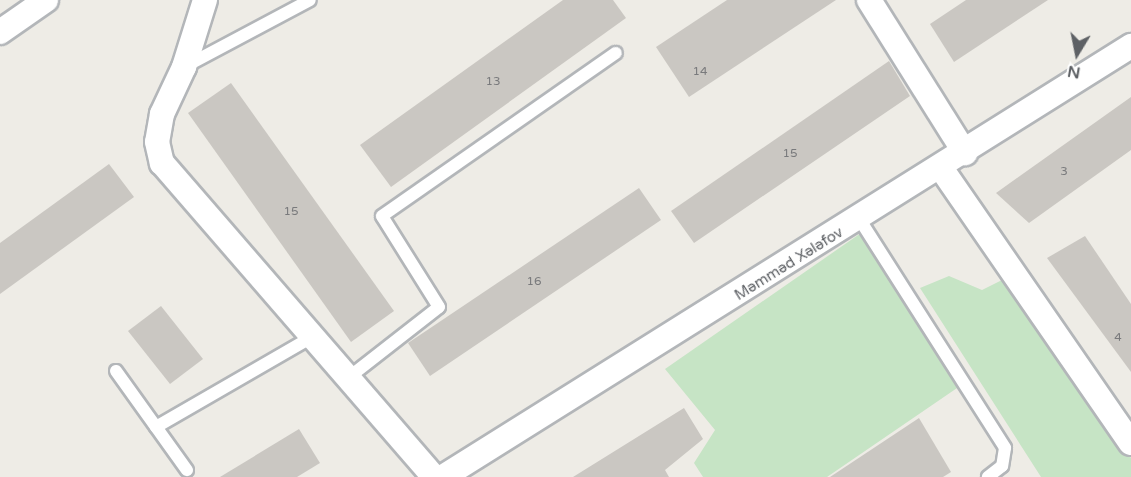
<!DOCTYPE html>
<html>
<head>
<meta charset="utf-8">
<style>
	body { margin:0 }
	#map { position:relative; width:1131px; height:477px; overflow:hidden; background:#eeece6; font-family:"Varela Round",sans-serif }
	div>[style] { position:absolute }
	.green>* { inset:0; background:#c6e4c5 }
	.building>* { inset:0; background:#cac7c2 }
	.roads { filter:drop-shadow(2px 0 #b3b6b9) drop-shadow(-2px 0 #b3b6b9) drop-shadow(0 2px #b3b6b9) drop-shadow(0 -2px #b3b6b9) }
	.service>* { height:12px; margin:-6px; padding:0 6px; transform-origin:6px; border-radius:6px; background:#fff }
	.minor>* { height:24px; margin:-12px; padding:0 12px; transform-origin:12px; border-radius:12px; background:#fff }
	span { translate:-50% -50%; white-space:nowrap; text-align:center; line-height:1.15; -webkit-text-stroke:5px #fff; paint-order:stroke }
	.number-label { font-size:12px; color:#797a7c }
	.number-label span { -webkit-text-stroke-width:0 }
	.street-label { font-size:15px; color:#5e6165 }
	.north { position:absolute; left:1047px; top:24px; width:60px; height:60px; -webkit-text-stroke:4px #fff; paint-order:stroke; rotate:190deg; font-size:16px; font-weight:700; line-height:24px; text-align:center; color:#5e6165 }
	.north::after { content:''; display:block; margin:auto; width:21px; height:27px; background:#5e6165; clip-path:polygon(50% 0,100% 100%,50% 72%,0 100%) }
</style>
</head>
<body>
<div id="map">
	<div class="green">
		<div style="clip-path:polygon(861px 233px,960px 386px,827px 477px,703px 477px,694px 463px,715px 430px,665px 369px)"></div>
		<div style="clip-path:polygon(949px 276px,982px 290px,1008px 277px,1131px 458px,1131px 477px,1041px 477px,920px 288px)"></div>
	</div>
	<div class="building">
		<div style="clip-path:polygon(563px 0,613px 0,626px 18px,391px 187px,360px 145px)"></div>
		<div style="clip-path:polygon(727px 0,836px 0,689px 97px,656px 47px)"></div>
		<div style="clip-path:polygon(966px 0,1048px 0,954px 62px,930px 24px)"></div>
		<div style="clip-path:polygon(889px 61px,910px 96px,694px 243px,671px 211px)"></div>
		<div style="clip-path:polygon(231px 83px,394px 311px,351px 342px,188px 113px)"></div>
		<div style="clip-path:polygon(1131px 97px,1131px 150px,1029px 223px,996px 193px)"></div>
		<div style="clip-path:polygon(109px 164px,134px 197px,0 294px,0 243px)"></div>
		<div style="clip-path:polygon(639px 188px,661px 220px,430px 376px,408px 343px)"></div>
		<div style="clip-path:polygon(1085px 236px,1131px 304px,1131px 372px,1047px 258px)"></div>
		<div style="clip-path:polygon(161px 306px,203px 359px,170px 384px,128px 331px)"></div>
		<div style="clip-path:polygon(684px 408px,703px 439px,665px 470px,669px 477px,573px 477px)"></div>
		<div style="clip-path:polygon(919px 418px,951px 472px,943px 477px,830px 477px)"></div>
		<div style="clip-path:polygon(299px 429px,320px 463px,297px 477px,220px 477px)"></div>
	</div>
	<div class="roads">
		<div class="service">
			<div style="left:186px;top:66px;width:140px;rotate:-28deg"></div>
			<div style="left:860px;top:220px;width:270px;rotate:57.5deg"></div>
			<div style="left:1005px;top:448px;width:18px;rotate:99deg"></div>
			<div style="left:1002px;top:466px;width:18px;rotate:142deg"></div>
			<div style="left:116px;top:371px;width:122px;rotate:54.4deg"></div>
			<div style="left:348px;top:378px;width:115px;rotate:-38deg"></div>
			<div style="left:439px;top:307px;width:107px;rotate:-122.1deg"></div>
			<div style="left:382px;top:216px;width:285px;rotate:-34.9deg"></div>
			<div style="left:156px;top:427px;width:180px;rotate:-30deg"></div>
		</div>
		<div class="minor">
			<div style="left:205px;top:0;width:70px;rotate:107.4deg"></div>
			<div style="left:184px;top:67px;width:52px;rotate:115.1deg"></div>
			<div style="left:162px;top:114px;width:28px;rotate:100deg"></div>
			<div style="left:157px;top:142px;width:22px;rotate:77deg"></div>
			<div style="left:162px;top:163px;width:415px;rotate:49.1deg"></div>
			<div style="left:869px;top:0;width:181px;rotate:57.9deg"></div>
			<div style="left:0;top:32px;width:56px;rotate:-34.8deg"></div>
			<div style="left:941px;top:168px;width:334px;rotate:55.4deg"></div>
			<div style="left:443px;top:477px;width:812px;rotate:-32.07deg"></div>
		</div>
	</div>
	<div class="number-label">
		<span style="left:700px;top:72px">14</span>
		<span style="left:493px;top:82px">13</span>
		<span style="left:790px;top:154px">15</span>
		<span style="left:1064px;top:172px">3</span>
		<span style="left:291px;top:212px">15</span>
		<span style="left:534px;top:282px">16</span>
		<span style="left:1118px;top:338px">4</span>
	</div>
	<div class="street-label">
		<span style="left:789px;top:264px;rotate:-32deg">Məmməd Xələfov</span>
	</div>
	<div class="north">N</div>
</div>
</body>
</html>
